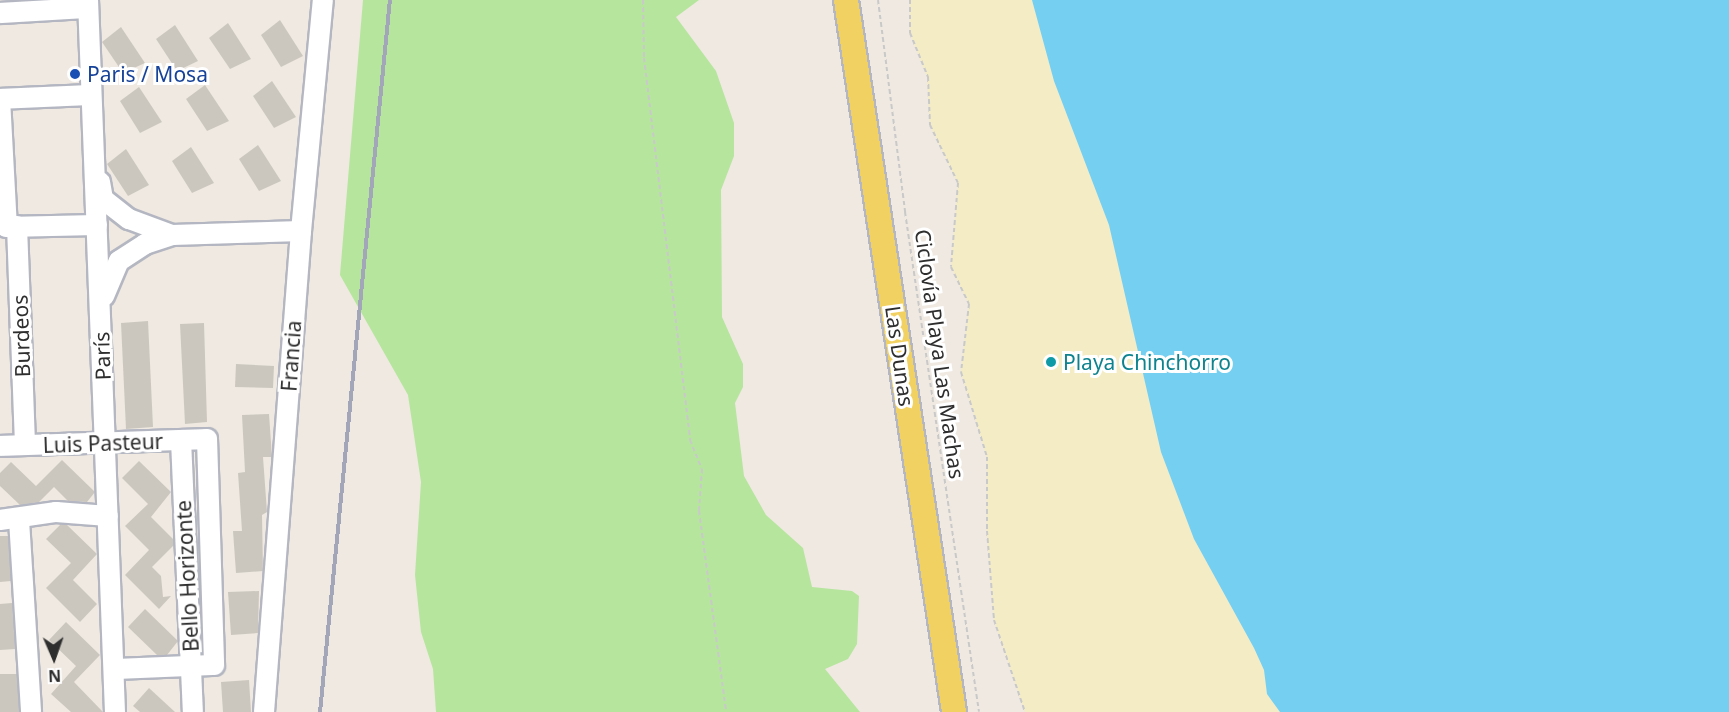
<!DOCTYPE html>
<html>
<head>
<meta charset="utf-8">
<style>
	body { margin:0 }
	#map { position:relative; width:1729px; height:712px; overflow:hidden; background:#efe9e1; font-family:"Noto Sans",sans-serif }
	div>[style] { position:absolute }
	.green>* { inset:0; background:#b6e59e }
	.sand>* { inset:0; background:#f3ecc5 }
	.water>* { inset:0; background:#75cff0 }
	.building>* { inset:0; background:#cbc7bf }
	.path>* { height:2px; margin-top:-1px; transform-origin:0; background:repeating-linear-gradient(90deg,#c9c9c9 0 4.5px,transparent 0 7.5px) }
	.roads { filter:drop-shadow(2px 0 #b4b7c1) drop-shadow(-2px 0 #b4b7c1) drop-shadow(0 2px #b4b7c1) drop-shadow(0 -2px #b4b7c1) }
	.minor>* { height:20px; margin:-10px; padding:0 10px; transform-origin:10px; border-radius:10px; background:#fff }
	.major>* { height:24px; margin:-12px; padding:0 12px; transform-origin:12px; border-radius:12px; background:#f2d163 }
	.rail>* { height:4px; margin:-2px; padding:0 2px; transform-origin:2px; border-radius:2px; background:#a3a6b8 }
	.dots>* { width:16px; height:16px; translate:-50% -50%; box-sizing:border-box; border:3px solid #fff; border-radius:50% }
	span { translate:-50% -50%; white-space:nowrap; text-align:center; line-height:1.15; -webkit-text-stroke:6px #fff; paint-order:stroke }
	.transit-label { font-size:21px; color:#164399 }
	.left { translate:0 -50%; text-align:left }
	.street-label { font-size:21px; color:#2e2e2e }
	.culture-label { font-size:21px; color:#0d838f }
	.north { position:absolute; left:24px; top:628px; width:60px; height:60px; -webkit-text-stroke:4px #fff; paint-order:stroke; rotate:178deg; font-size:16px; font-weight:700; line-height:24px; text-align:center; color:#2e2e2e }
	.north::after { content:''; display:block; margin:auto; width:21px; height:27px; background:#2e2e2e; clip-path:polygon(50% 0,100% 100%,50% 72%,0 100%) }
</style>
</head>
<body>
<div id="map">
	<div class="green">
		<div style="clip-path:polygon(363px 0,699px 0,676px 17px,716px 71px,734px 123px,734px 156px,721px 190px,722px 317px,743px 364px,743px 387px,735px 403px,744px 476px,766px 515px,803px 548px,812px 587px,852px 591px,859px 596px,857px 644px,848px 659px,825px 669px,860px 712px,436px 712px,433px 669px,421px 632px,415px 575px,421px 482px,408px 395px,340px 275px)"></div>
	</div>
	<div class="sand">
		<div style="clip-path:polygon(910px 0,1032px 0,1054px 81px,1109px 225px,1161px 452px,1194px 539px,1254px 648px,1264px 670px,1267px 694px,1280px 712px,1025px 712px,994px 620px,987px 531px,987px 457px,961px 372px,969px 304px,951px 267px,958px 183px,930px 125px,927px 77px,910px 33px)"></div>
	</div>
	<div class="water">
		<div style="clip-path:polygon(1032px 0,1729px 0,1729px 712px,1280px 712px,1267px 694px,1264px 670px,1254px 648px,1194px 539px,1161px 452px,1109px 225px,1054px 81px)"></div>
	</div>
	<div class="building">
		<div style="clip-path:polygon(280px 20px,303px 56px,281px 67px,261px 35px)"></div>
		<div style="clip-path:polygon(228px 23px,251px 59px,230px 69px,209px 38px)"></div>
		<div style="clip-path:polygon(175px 25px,198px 61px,177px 71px,156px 39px)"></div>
		<div style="clip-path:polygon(121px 27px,145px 63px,123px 73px,102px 42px)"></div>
		<div style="clip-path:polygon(272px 81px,296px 117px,274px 128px,253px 96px)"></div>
		<div style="clip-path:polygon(205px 85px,229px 121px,207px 131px,186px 99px)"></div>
		<div style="clip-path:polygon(139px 87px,162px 122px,140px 133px,120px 101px)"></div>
		<div style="clip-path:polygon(258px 145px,281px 181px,259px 191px,239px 159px)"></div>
		<div style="clip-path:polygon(191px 147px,214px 183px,192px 193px,172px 161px)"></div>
		<div style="clip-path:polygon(126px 149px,149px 185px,128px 196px,107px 164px)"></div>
		<div style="clip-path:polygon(148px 321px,153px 427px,126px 429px,121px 323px)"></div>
		<div style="clip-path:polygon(204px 323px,207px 422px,185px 424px,180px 324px)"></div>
		<div style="clip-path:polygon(236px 364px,274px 366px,273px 388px,235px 387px)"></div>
		<div style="clip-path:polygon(269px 414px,272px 457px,263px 457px,267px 512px,262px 515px,263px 571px,236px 573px,233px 531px,242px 531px,238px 473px,245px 472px,242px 415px)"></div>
		<div style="clip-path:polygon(62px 460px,95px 492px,87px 502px,68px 501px,54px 487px,39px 502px,20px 505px,0 486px,0 473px,11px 462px,36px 486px)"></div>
		<div style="clip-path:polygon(139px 461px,171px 492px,151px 517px,173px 539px,174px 545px,152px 567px,161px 576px,163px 597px,171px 596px,159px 609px,125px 575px,149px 550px,125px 526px,148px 504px,122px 478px)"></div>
		<div style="clip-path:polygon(61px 524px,67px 525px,97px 554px,73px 580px,97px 604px,80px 622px,46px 588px,71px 563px,46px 539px)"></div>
		<div style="clip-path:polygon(0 536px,8px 536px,11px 581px,0 582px)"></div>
		<div style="clip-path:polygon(259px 591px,258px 633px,231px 635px,228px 592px)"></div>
		<div style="clip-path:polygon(12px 603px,15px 649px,0 650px,0 604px)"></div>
		<div style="clip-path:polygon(145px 609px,178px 641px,167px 655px,157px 655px,128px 627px)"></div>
		<div style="clip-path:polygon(66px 622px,100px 655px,74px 682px,103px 712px,71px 712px,51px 694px,76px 666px,49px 640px)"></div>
		<div style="clip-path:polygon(0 674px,17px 674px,19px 712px,0 712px)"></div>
		<div style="clip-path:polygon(249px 680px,251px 712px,223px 712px,221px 682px)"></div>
		<div style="clip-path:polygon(149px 688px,175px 712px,140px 712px,133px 706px)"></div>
	</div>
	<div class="path">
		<div style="left:643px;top:0;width:58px;rotate:89deg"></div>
		<div style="left:644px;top:58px;width:385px;rotate:83.1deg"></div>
		<div style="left:690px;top:440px;width:31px;rotate:68deg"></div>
		<div style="left:702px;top:469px;width:42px;rotate:94.1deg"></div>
		<div style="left:699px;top:511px;width:203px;rotate:82.3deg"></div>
		<div style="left:878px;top:0;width:214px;rotate:82.7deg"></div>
		<div style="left:905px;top:212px;width:505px;rotate:81.58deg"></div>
		<div style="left:910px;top:0;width:33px;rotate:90deg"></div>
		<div style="left:910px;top:33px;width:48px;rotate:67.8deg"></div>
		<div style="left:928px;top:77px;width:48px;rotate:87.6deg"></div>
		<div style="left:930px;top:125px;width:64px;rotate:64.2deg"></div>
		<div style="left:958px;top:183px;width:84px;rotate:94.8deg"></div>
		<div style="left:951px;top:267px;width:41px;rotate:64.1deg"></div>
		<div style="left:969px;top:304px;width:68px;rotate:96.7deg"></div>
		<div style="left:961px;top:372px;width:89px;rotate:73deg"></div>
		<div style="left:987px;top:457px;width:74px;rotate:90deg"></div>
		<div style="left:987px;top:531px;width:89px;rotate:85.5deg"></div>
		<div style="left:994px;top:620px;width:97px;rotate:71.4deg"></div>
	</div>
	<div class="roads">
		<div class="minor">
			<div style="left:88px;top:0;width:713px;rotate:87.83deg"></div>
			<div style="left:0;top:13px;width:88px;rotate:-3.3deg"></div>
			<div style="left:0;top:99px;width:128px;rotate:86.9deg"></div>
			<div style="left:0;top:99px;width:91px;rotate:-2.5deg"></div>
			<div style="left:100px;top:182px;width:17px;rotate:80deg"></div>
			<div style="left:103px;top:199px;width:33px;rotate:38deg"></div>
			<div style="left:129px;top:219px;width:46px;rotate:20.4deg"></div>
			<div style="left:172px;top:235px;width:129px;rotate:-1.8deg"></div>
			<div style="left:17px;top:226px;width:219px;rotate:87.9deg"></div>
			<div style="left:6px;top:227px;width:91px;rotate:-1.3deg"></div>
			<div style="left:104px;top:296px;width:38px;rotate:-67deg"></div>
			<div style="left:119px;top:261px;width:31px;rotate:-33deg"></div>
			<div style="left:145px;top:244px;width:28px;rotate:-18deg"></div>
			<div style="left:181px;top:440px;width:272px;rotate:87.5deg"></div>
			<div style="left:0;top:446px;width:207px;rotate:-1.9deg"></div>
			<div style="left:207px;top:439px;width:226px;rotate:88.2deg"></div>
			<div style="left:214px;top:665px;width:100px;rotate:177.7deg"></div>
			<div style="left:0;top:520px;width:57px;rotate:-8.1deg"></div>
			<div style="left:56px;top:512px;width:52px;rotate:4.4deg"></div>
			<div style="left:19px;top:520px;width:192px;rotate:86.4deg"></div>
			<div style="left:264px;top:712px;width:482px;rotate:-85.6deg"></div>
			<div style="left:301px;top:231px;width:232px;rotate:-84.6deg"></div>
		</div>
		<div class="major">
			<div style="left:846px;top:0;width:720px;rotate:81.37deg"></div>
		</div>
	</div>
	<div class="rail">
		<div style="left:320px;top:712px;width:715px;rotate:-84.39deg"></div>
	</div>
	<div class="dots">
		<div style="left:75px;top:74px;background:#1a4fb4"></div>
		<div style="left:1051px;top:362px;background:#0f9aa8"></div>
	</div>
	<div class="transit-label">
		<span class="left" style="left:87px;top:74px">Paris / Mosa</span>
	</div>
	<div class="street-label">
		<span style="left:21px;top:336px;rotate:-92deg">Burdeos</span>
		<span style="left:940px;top:354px;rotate:82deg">Ciclovía Playa Las Machas</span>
		<span style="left:102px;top:356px;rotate:-92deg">París</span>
		<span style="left:291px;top:356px;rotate:-86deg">Francia</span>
		<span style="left:900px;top:356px;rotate:82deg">Las Dunas</span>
		<span style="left:103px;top:443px;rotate:-2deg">Luis Pasteur</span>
		<span style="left:187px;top:576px;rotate:-93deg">Bello Horizonte</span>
	</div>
	<div class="culture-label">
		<span class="left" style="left:1063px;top:362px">Playa Chinchorro</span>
	</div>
	<div class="north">N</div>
</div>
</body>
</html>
